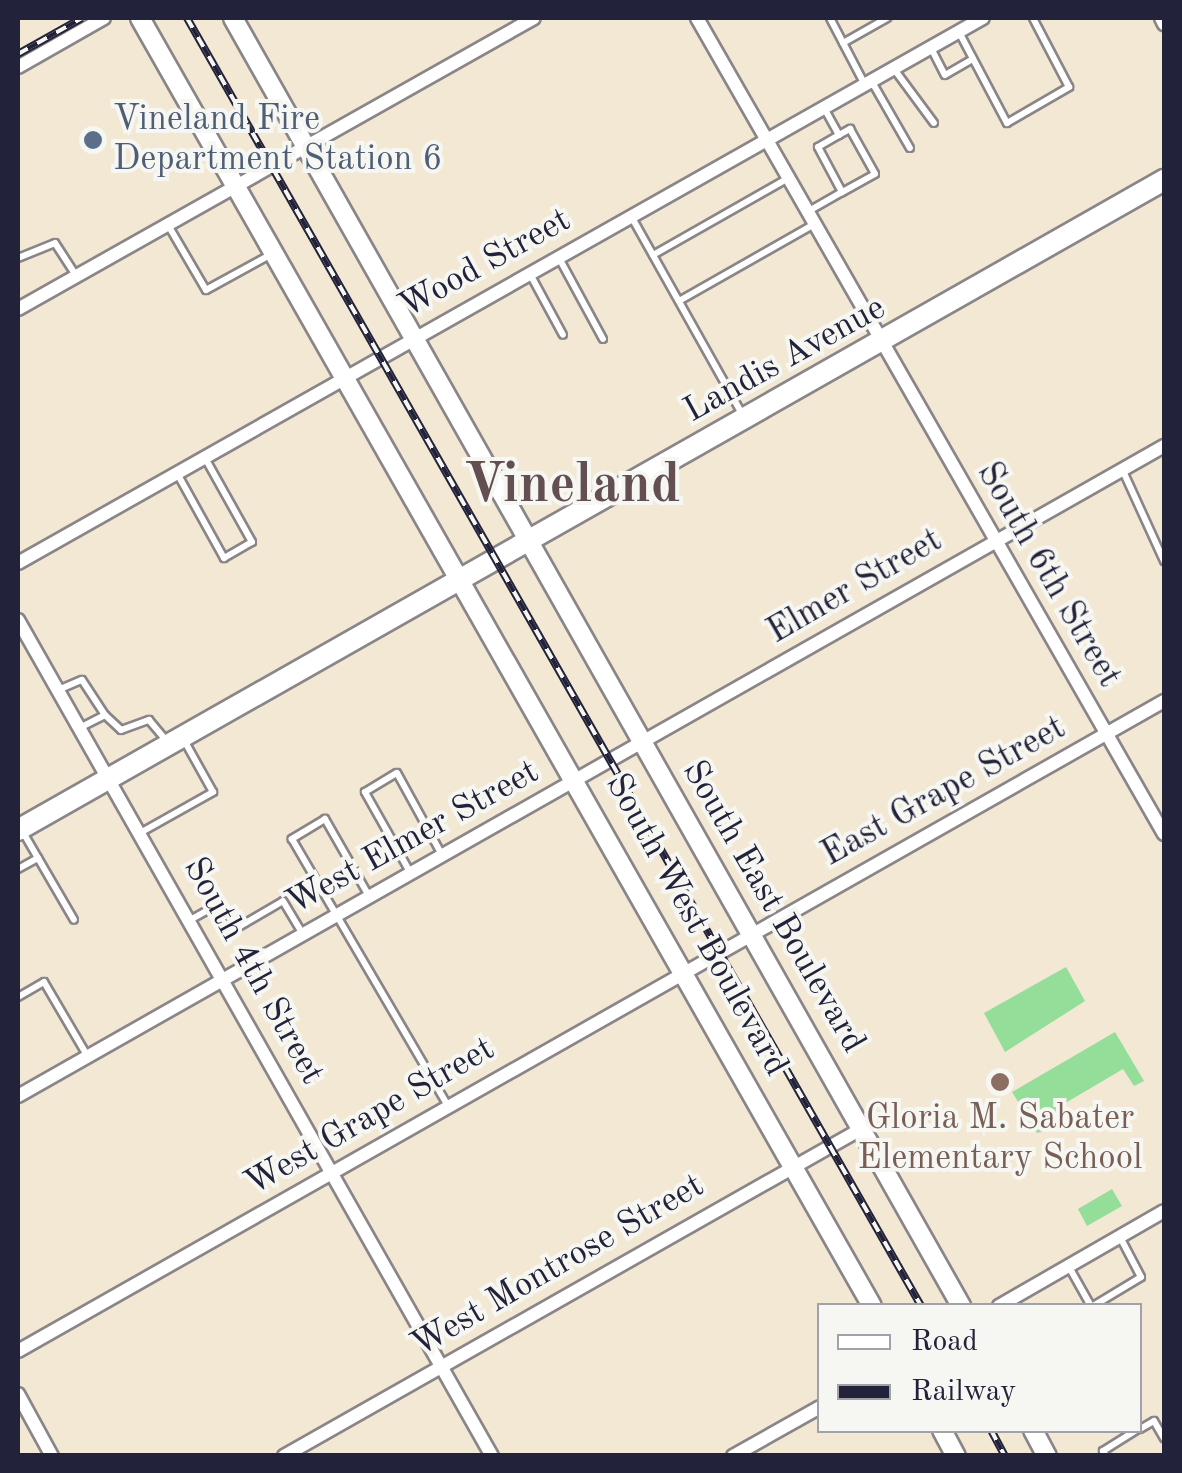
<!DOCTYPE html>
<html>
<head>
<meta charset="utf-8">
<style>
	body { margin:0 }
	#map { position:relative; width:1182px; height:1473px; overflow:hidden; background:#f2e8d4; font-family:"Old Standard TT",serif }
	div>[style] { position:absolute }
	.green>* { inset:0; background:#94de99 }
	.roads { filter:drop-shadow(2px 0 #8a8588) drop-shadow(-2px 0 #8a8588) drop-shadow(0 2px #8a8588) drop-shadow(0 -2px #8a8588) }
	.lane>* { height:6px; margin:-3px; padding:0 3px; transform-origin:3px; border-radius:3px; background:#fff }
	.street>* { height:12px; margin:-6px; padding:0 6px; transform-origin:6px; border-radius:6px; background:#fff }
	.secondary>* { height:18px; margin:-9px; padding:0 9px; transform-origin:9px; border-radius:9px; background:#fff }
	.primary>* { height:20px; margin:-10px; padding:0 10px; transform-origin:10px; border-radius:10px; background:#fff }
	.rail>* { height:8px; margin-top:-4px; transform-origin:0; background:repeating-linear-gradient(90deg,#f6f6f2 0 11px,#22223b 0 22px); box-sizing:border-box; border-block:2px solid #22223b }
	.dots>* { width:28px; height:28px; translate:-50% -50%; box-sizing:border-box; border:5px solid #f6f6f2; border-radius:50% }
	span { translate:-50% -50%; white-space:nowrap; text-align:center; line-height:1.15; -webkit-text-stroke:8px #f6f6f2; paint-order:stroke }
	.service-label { font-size:35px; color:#4e5e75 }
	.left { translate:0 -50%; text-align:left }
	.street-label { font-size:35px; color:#22223b }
	.education-label { font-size:35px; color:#785e54 }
	.town-label { font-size:55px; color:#634f52; font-weight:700 }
	.frame { position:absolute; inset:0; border:20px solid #22223b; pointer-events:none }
	.legend { position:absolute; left:817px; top:1303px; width:325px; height:130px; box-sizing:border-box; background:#f6f6f2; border:2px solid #a1a1a9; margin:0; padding:12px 18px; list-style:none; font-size:30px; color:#22223b }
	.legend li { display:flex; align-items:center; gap:20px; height:50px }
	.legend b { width:50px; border:2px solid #a1a1a9 }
</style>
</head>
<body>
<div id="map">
	<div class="green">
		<div style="clip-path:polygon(1066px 967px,1085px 1001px,1005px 1052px,984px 1013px)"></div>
		<div style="clip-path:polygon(1115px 1032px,1144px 1081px,1134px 1086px,1123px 1069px,1057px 1108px,1066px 1125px,1037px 1133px,1012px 1092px)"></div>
		<div style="clip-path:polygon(1112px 1189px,1122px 1206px,1087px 1226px,1078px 1209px)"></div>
	</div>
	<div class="roads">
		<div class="lane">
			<div style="left:830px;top:18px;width:73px;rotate:62.4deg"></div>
			<div style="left:959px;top:32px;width:103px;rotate:62.2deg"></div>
			<div style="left:1007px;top:123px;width:72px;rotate:-30.1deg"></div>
			<div style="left:1069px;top:87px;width:78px;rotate:-117.6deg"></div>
			<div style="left:843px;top:43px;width:51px;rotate:-29.6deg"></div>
			<div style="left:931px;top:48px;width:30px;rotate:63deg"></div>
			<div style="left:945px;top:75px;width:32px;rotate:-30deg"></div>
			<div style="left:894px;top:69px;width:67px;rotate:53.5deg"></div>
			<div style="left:872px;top:82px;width:76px;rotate:60.1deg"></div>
			<div style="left:839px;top:135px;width:13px;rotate:-29deg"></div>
			<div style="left:850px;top:129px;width:51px;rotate:60.9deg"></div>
			<div style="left:875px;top:174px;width:38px;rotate:151deg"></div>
			<div style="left:807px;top:212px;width:40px;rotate:-29.7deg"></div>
			<div style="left:842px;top:192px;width:51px;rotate:-118.1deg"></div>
			<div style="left:818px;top:147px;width:24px;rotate:-30deg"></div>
			<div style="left:839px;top:135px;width:31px;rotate:-119deg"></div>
			<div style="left:631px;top:216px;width:227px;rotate:60.7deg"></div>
			<div style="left:168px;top:225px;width:75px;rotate:59.7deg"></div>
			<div style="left:206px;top:290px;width:73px;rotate:-28.7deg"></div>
			<div style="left:653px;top:255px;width:154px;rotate:-29.6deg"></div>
			<div style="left:18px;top:258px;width:40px;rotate:-22deg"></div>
			<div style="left:55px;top:243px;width:37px;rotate:57deg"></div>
			<div style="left:559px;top:258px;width:92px;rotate:61.5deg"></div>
			<div style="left:530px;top:274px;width:69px;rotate:61.6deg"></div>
			<div style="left:679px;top:301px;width:154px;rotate:-29.6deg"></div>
			<div style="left:1123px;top:471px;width:99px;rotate:65.5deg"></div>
			<div style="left:178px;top:475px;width:95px;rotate:61deg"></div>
			<div style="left:224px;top:558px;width:32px;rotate:-30deg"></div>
			<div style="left:252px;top:542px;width:96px;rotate:-119.2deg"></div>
			<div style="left:58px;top:690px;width:26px;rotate:-23deg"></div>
			<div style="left:82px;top:680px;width:42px;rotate:56.7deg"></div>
			<div style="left:105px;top:715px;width:29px;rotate:153deg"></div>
			<div style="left:105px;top:715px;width:22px;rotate:43deg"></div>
			<div style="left:121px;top:730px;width:30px;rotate:-20deg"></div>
			<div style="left:149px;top:720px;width:26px;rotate:50deg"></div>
			<div style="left:140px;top:833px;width:84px;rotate:-29.3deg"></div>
			<div style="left:213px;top:792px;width:57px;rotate:-119.2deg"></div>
			<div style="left:24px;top:834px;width:99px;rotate:59.8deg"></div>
			<div style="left:18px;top:869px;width:23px;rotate:-29deg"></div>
			<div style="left:410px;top:872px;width:92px;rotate:-119.4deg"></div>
			<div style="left:365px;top:792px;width:37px;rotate:-31deg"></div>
			<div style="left:397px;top:773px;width:94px;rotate:61.2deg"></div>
			<div style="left:369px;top:896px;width:89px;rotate:-119.7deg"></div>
			<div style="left:325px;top:819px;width:39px;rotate:149deg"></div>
			<div style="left:292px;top:839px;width:309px;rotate:59.7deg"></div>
			<div style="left:190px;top:920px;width:26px;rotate:-29deg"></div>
			<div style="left:213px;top:907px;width:30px;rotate:56deg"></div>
			<div style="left:230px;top:932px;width:61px;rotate:-30.3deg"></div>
			<div style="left:283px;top:901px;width:39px;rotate:59deg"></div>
			<div style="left:18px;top:997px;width:30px;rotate:-30deg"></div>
			<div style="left:44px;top:982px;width:87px;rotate:59.6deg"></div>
			<div style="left:1069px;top:1267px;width:45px;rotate:60.6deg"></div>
			<div style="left:1093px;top:1306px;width:56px;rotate:-31.1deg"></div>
			<div style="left:1141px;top:1277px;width:45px;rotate:-117.7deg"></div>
			<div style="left:1140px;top:1429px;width:16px;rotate:-30deg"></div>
			<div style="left:1154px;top:1421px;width:20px;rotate:60deg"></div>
			<div style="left:1106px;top:1456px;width:6px;rotate:-121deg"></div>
			<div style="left:1103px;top:1451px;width:40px;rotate:-32deg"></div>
		</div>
		<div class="street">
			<div style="left:697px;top:18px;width:940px;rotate:60.22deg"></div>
			<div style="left:1161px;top:18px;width:7px;rotate:63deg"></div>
			<div style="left:18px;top:67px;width:99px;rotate:-29.7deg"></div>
			<div style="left:18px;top:309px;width:592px;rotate:-29.42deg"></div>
			<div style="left:18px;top:563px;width:1108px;rotate:-29.46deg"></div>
			<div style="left:18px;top:620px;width:961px;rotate:60.45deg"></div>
			<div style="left:18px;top:1096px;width:1318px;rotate:-29.56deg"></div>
			<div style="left:999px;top:1306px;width:190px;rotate:-29.9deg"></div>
			<div style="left:18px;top:1351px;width:1318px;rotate:-29.56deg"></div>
			<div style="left:18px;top:1394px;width:71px;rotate:61.3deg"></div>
			<div style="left:284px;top:1456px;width:663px;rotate:-29.54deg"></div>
			<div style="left:733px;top:1456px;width:100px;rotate:-29.4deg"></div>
		</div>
		<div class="secondary">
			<div style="left:140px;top:18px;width:1481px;rotate:60.39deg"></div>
			<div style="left:233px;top:18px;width:1480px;rotate:60.52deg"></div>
			<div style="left:942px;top:1430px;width:30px;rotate:62deg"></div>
			<div style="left:1033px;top:1430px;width:30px;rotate:62deg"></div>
		</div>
		<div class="primary">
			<div style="left:18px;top:830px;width:1318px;rotate:-29.56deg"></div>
		</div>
	</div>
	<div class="rail">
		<div style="left:187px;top:18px;width:1482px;rotate:60.32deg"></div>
		<div style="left:18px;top:54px;width:73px;rotate:-29.4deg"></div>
		<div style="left:991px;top:1430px;width:30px;rotate:62deg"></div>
	</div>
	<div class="dots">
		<div style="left:93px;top:140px;background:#5c6f8a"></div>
		<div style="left:1000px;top:1082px;background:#8d6e63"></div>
	</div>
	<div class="service-label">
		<span class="left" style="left:113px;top:140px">Vineland Fire<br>Department Station 6</span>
	</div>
	<div class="street-label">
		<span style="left:485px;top:264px;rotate:-29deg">Wood Street</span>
		<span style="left:785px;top:360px;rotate:-29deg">Landis Avenue</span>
		<span style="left:1048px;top:575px;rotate:60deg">South 6th Street</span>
		<span style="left:855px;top:587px;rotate:-30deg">Elmer Street</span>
		<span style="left:944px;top:792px;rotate:-29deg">East Grape Street</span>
		<span style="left:413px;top:838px;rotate:-29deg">West Elmer Street</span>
		<span style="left:773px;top:907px;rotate:60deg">South East Boulevard</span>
		<span style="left:696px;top:925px;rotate:61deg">South West Boulevard</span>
		<span style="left:253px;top:971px;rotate:61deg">South 4th Street</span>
		<span style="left:370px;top:1117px;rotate:-30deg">West Grape Street</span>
		<span style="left:558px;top:1266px;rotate:-30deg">West Montrose Street</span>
	</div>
	<div class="education-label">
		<span style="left:1000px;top:1139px">Gloria M. Sabater<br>Elementary School</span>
	</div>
	<div class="town-label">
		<span style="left:572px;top:487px">Vineland</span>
	</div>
	<div class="frame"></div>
	<ul class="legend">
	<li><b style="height:12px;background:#fff"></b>Road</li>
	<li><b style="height:12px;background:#22223b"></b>Railway</li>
	</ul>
</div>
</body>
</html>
